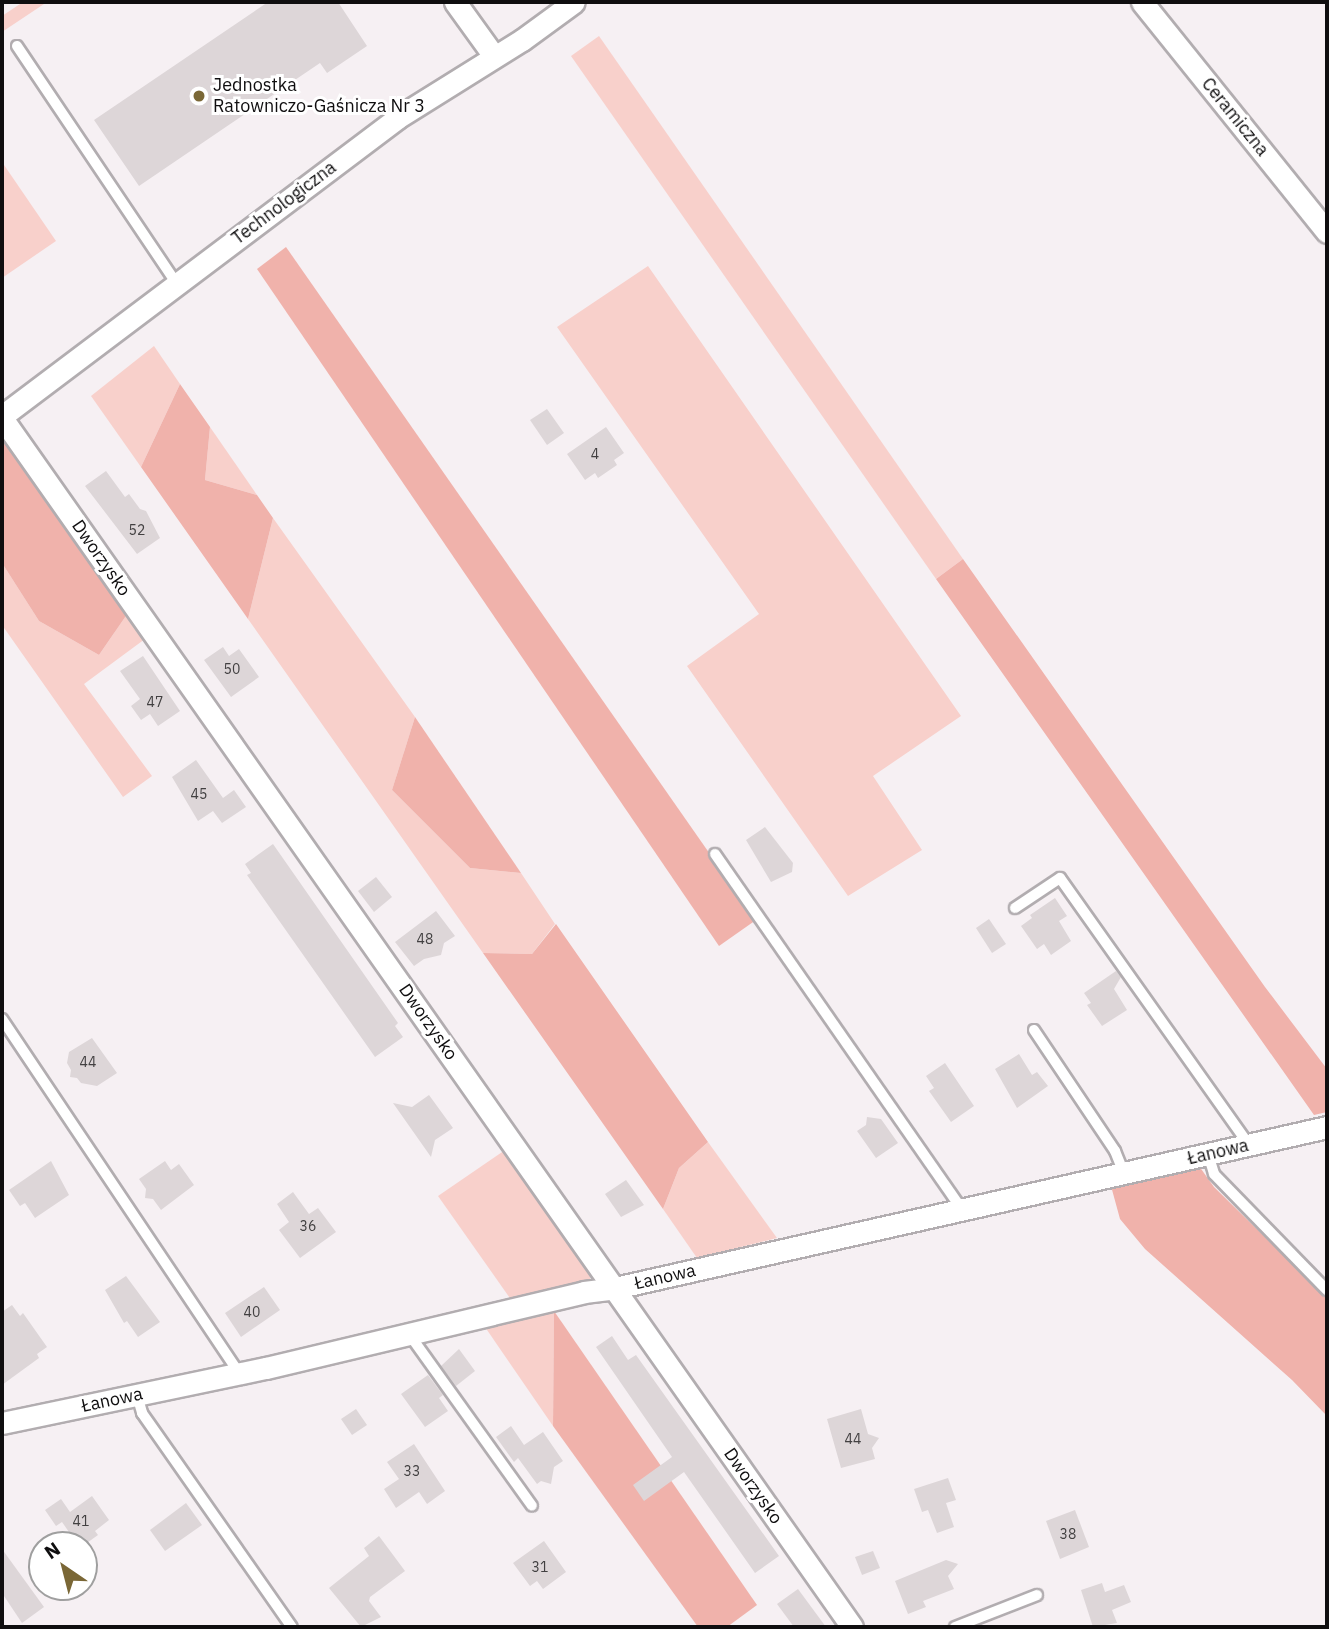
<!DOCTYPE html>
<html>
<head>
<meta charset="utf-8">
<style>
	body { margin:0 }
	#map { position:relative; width:1329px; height:1629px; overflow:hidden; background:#f6f0f3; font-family:"IBM Plex Sans",sans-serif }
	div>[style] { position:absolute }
	.green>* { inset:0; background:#f8d0cb }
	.forest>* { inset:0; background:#f0b2ab }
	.building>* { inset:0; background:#ddd6d8 }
	.roads { filter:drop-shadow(2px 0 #b2adb0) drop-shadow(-2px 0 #b2adb0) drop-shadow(0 2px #b2adb0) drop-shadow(0 -2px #b2adb0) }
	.lane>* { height:10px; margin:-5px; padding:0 5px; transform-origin:5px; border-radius:5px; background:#fff }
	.street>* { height:21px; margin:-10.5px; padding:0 10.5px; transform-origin:10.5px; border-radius:10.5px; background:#fff }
	.dots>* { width:19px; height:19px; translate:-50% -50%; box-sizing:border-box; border:4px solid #fff; border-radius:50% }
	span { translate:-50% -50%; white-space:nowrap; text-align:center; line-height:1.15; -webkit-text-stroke:6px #fff; paint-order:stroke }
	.number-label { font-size:14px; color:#424041 }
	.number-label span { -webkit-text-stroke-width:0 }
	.poi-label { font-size:18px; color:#0f0e0f }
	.left { translate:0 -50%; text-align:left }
	.street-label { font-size:18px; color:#0f0e0f }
	.frame { position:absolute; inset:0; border:4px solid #0f0e0f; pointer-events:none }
	.north { position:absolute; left:28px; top:1531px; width:70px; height:70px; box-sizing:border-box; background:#fff; border:2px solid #9f9f9f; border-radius:50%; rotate:325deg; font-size:19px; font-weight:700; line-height:28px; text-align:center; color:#0f0e0f }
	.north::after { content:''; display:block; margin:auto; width:24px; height:32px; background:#7a6736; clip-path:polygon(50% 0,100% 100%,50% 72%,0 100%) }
</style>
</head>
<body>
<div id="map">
	<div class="green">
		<div style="clip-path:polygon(23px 2px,47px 2px,2px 32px,2px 16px)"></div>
		<div style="clip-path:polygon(599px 36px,963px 559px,936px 579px,571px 56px)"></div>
		<div style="clip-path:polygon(2px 162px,56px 241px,2px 278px)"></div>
		<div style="clip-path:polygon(648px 266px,961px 716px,873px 776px,922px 850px,848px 896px,687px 666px,759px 614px,557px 327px)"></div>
		<div style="clip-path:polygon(154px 346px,180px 384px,141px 467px,91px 396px)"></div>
		<div style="clip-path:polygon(210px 427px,257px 495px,205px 480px)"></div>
		<div style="clip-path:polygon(273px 518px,415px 717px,392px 790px,470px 868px,521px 873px,555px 924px,532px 954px,483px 953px,248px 619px)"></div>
		<div style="clip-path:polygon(2px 563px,39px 621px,99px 655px,130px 610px,149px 636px,84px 684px,152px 776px,123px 797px,2px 625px)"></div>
		<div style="clip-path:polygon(708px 1142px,777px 1238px,697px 1258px,663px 1209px,679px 1168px)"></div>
		<div style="clip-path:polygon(508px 1148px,590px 1268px,590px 1280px,512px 1301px,438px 1196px)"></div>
		<div style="clip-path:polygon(554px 1311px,553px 1426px,485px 1327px)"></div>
	</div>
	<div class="forest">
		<div style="clip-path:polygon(286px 247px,756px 920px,719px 946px,257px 269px)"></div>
		<div style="clip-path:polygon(180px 384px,210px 427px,205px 480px,257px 495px,273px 518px,248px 619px,141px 467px)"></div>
		<div style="clip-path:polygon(2px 439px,17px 449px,130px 610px,99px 655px,39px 621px,2px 563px)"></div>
		<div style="clip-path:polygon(963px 559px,1265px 987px,1327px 1069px,1327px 1112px,1314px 1115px,936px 579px)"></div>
		<div style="clip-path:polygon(415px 717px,521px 873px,470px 868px,392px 790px)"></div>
		<div style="clip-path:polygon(556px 924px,708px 1142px,679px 1168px,663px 1209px,483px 953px,532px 954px)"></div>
		<div style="clip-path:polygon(1199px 1166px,1214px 1187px,1327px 1298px,1327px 1416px,1292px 1380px,1145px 1249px,1120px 1219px,1111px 1186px)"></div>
		<div style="clip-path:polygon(554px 1311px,757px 1605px,727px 1627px,698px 1627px,553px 1426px)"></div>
	</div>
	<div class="building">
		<div style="clip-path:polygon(268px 2px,338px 2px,367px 46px,327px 73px,320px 63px,139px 186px,94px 120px)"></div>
		<div style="clip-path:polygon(547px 409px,564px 433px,547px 445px,530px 420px)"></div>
		<div style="clip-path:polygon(606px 427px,624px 453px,614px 460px,617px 465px,598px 478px,595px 473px,585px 480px,567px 454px)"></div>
		<div style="clip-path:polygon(106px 471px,125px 497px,129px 494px,140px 509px,146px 511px,160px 538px,137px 554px,85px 486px)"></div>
		<div style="clip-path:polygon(223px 647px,229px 656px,239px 649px,259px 677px,231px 697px,204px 660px)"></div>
		<div style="clip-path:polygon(143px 656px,180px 711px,158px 726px,150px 714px,141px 720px,131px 706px,140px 699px,120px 671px)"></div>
		<div style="clip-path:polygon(196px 760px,223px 798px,234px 790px,246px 807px,222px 823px,213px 811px,198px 821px,172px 777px)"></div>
		<div style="clip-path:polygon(765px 827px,793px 863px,792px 872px,771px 882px,746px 840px)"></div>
		<div style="clip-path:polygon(273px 844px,398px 1023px,395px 1026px,403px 1037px,375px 1057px,247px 875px,251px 873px,245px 864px)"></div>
		<div style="clip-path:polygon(376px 877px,392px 897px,374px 912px,358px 891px)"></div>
		<div style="clip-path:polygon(1055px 898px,1067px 916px,1059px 921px,1071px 941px,1051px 955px,1044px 944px,1037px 949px,1021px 926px,1032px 918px,1030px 915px)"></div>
		<div style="clip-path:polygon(436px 911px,455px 936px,444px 943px,441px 955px,424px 959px,414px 966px,395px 942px)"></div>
		<div style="clip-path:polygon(989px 919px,1006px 944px,992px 953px,976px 928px)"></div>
		<div style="clip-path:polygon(1116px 971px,1121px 977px,1114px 989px,1127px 1010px,1102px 1026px,1087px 1005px,1091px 1003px,1084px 993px)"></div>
		<div style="clip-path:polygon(92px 1038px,117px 1073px,97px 1086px,81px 1083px,77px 1078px,70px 1077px,71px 1070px,67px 1063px,69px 1052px)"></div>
		<div style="clip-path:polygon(1019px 1054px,1032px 1075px,1037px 1072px,1048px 1086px,1017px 1108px,995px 1069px)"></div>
		<div style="clip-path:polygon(945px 1063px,974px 1106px,951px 1122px,929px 1091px,934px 1088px,926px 1076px)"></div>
		<div style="clip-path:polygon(429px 1095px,453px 1128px,435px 1140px,431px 1157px,393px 1103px,412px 1107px)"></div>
		<div style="clip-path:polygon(867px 1117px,881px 1119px,898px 1143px,876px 1158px,857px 1131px,866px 1125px)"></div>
		<div style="clip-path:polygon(51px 1161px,69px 1195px,35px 1218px,25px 1203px,20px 1206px,9px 1190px)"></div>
		<div style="clip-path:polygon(165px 1161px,171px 1170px,179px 1164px,194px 1185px,161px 1210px,153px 1199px,145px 1198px,146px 1189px,139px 1179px)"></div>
		<div style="clip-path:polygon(626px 1180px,644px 1205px,621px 1217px,605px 1194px)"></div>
		<div style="clip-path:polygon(293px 1192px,309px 1214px,318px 1208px,336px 1232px,300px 1258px,279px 1230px,289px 1222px,277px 1204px)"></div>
		<div style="clip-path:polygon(126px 1276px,160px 1322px,138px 1337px,127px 1321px,124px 1323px,105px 1290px)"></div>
		<div style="clip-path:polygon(264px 1287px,280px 1310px,241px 1337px,225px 1313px)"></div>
		<div style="clip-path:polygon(12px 1305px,20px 1316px,23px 1313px,47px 1347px,37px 1354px,39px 1358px,2px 1385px,2px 1312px)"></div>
		<div style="clip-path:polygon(612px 1336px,628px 1360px,636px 1355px,779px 1556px,755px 1573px,684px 1472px,644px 1501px,633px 1485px,672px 1457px,596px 1347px)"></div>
		<div style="clip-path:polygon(459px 1349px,475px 1371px,456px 1386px,441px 1366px)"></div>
		<div style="clip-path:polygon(428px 1375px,443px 1395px,439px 1398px,448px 1411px,425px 1427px,401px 1394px)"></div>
		<div style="clip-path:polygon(356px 1409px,367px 1425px,352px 1435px,341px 1419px)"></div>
		<div style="clip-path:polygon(861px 1409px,868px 1434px,879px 1438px,872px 1448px,875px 1459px,841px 1468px,827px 1419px)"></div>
		<div style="clip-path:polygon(511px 1426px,524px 1445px,543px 1432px,563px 1461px,554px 1467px,551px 1484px,541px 1481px,537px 1484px,518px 1458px,514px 1462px,496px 1437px)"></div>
		<div style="clip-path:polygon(414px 1444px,445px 1491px,427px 1504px,419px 1492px,396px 1508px,384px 1489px,399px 1479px,387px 1462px)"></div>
		<div style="clip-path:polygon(948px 1478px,956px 1500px,946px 1503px,954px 1527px,937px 1533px,928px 1510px,922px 1512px,914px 1489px)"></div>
		<div style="clip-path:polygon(92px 1496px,109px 1520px,95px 1531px,98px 1535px,84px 1545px,78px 1545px,62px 1522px,56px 1526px,45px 1510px,61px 1499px,70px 1512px)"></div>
		<div style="clip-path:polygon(186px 1503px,202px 1525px,165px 1551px,150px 1530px)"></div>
		<div style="clip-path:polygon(1075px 1510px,1089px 1547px,1060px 1559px,1046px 1521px)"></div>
		<div style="clip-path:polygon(379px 1536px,405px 1571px,370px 1597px,369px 1601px,381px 1617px,361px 1627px,329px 1588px,369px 1556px,364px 1548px)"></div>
		<div style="clip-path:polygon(544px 1541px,566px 1572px,543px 1589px,537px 1581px,530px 1586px,513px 1563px)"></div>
		<div style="clip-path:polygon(2px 1549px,44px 1607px,22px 1623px,2px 1593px)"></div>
		<div style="clip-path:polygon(873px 1551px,880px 1568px,862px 1575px,855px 1557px)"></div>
		<div style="clip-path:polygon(946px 1560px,958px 1564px,948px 1576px,954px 1589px,923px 1601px,926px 1607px,908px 1614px,895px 1581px)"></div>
		<div style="clip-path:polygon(1102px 1583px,1105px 1592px,1124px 1585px,1131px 1602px,1112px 1610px,1117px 1623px,1093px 1627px,1081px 1590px)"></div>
		<div style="clip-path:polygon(798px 1589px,826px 1627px,794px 1627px,777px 1604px)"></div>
	</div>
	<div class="roads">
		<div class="lane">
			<div style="left:17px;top:46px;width:287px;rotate:56.1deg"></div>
			<div style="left:715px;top:854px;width:432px;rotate:55.2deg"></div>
			<div style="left:1015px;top:908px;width:54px;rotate:-33.7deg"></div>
			<div style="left:1060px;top:878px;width:327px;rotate:54.7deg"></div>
			<div style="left:2px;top:1019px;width:427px;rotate:56.2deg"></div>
			<div style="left:1034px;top:1030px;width:146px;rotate:56.2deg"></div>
			<div style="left:1115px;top:1151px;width:24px;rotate:68deg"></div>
			<div style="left:1208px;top:1154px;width:21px;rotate:73deg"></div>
			<div style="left:1214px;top:1174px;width:162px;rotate:45.8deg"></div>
			<div style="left:409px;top:1334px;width:211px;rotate:54.4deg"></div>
			<div style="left:137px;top:1395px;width:19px;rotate:74deg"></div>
			<div style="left:142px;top:1413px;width:261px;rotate:55deg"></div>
			<div style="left:955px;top:1627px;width:88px;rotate:-21.3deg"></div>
		</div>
		<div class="street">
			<div style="left:455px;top:2px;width:67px;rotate:54.2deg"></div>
			<div style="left:1142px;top:2px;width:295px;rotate:51.2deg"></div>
			<div style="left:2px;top:416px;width:495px;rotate:-37deg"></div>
			<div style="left:397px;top:118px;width:147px;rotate:-32deg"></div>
			<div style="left:522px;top:40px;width:64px;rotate:-36.2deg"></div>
			<div style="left:2px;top:418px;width:1478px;rotate:54.89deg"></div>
			<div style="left:2px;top:1423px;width:270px;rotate:-11.8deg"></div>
			<div style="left:266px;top:1368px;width:327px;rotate:-13.4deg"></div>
			<div style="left:584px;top:1292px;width:31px;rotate:-7deg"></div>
			<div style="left:615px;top:1288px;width:730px;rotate:-12.74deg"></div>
		</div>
	</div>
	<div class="dots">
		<div style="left:199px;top:96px;background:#7a6736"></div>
	</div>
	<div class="number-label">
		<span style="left:595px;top:454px">4</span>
		<span style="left:137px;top:530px">52</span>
		<span style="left:232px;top:669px">50</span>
		<span style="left:155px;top:702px">47</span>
		<span style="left:199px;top:794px">45</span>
		<span style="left:425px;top:939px">48</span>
		<span style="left:88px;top:1062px">44</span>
		<span style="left:308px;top:1226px">36</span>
		<span style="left:252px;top:1312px">40</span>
		<span style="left:853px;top:1439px">44</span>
		<span style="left:412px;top:1471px">33</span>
		<span style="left:81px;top:1521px">41</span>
		<span style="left:1068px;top:1534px">38</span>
		<span style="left:540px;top:1567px">31</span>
	</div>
	<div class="poi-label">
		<span class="left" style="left:213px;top:96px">Jednostka<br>Ratowniczo-Gaśnicza Nr 3</span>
	</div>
	<div class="street-label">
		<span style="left:1235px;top:117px;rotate:51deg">Ceramiczna</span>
		<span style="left:284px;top:203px;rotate:-37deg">Technologiczna</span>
		<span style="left:101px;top:558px;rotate:55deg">Dworzysko</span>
		<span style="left:428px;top:1022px;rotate:55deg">Dworzysko</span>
		<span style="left:1218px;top:1152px;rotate:-13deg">Łanowa</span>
		<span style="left:665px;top:1277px;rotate:-13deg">Łanowa</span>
		<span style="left:112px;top:1400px;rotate:-12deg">Łanowa</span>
		<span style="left:753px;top:1486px;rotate:55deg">Dworzysko</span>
	</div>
	<div class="frame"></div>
	<div class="north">N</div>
</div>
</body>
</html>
